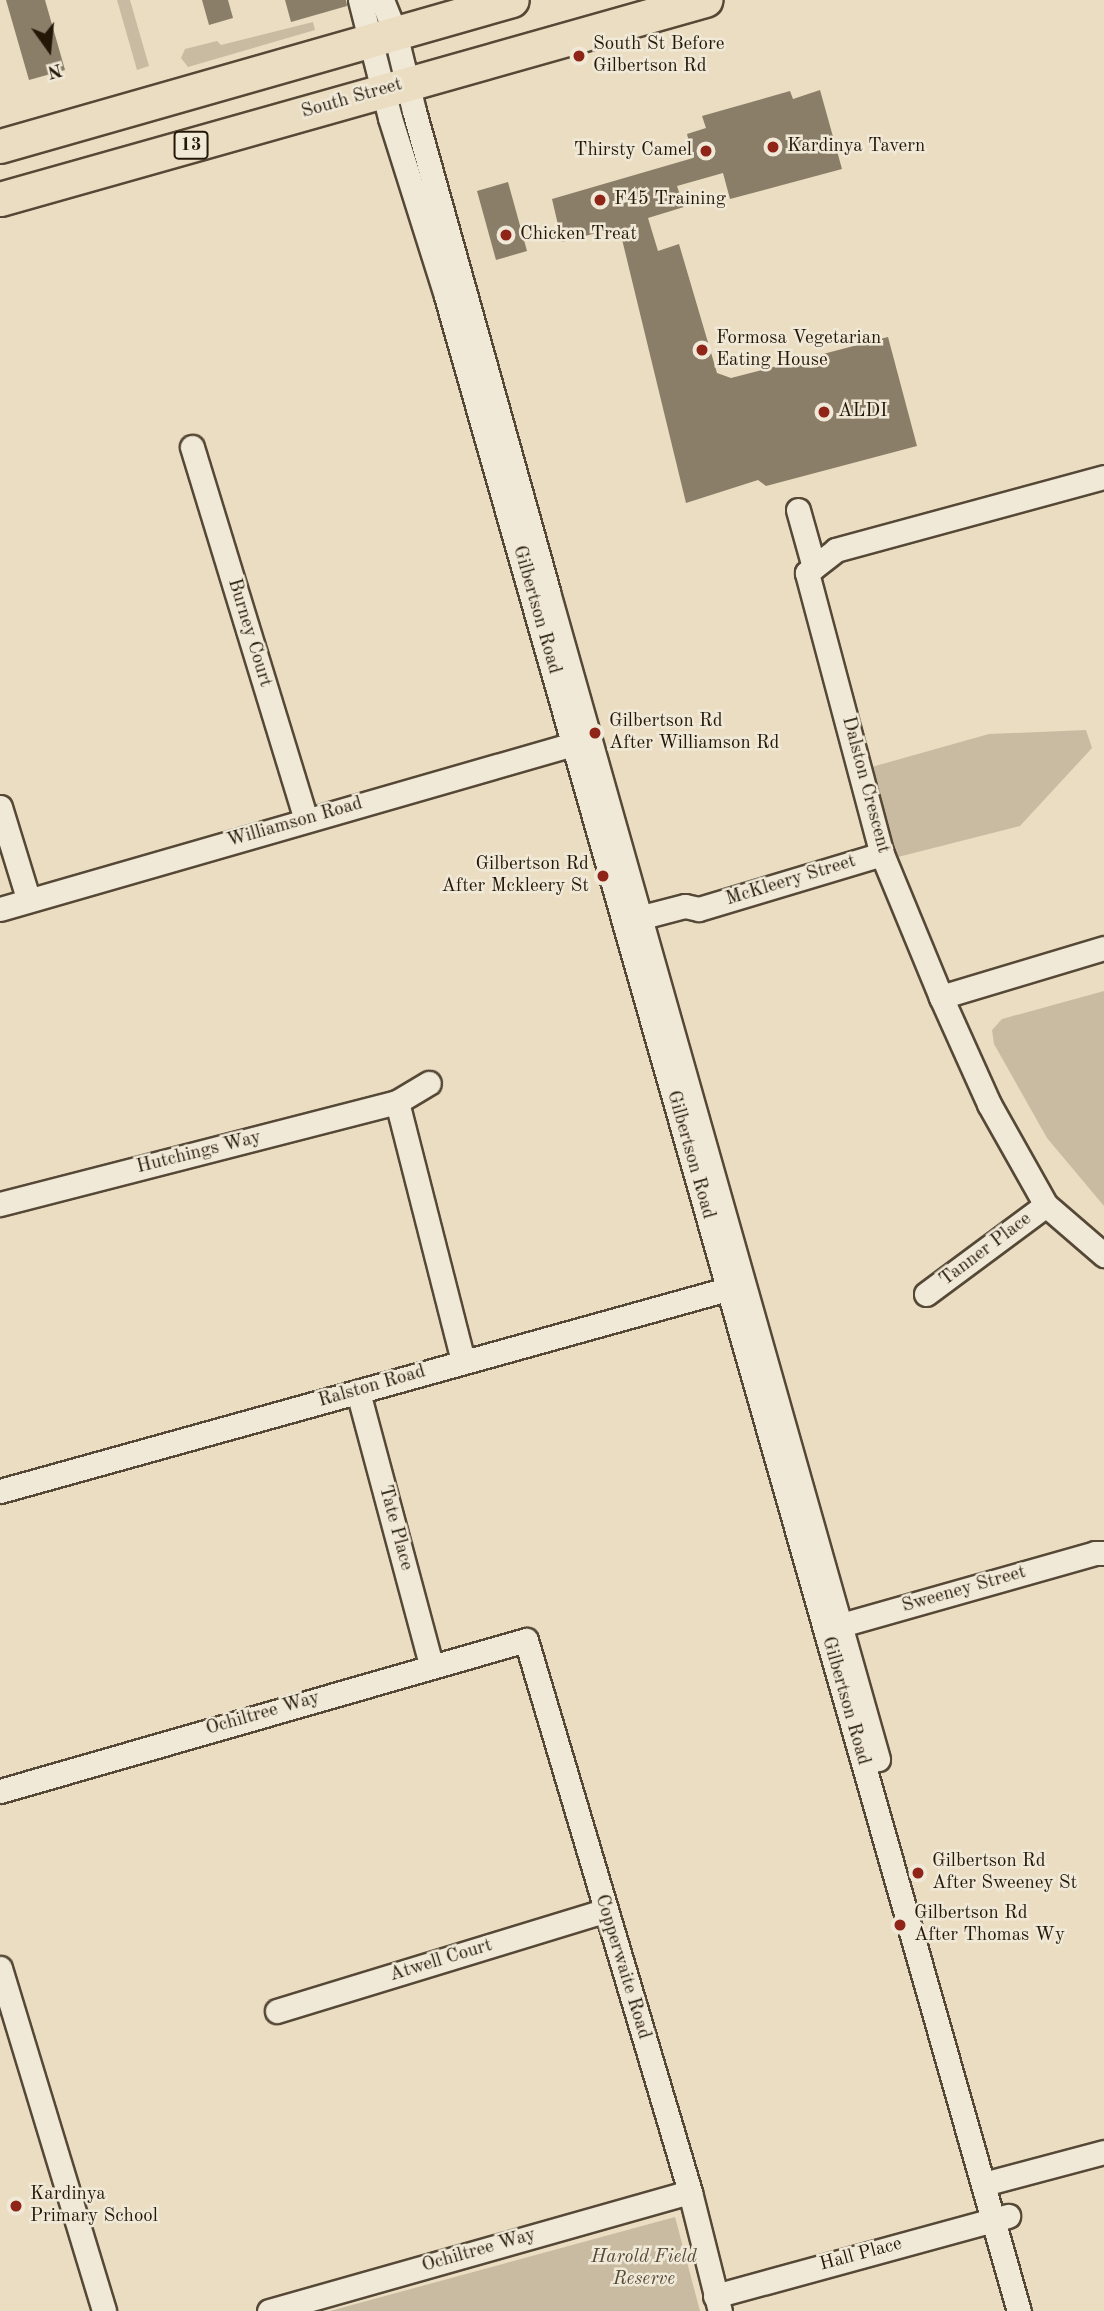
<!DOCTYPE html>
<html>
<head>
<meta charset="utf-8">
<style>
	body { margin:0 }
	#map { position:relative; width:1104px; height:2311px; overflow:hidden; background:#eaddc2; font-family:"Old Standard TT",serif }
	div>[style] { position:absolute }
	.green>* { inset:0; background:#c8bba2 }
	.building>* { inset:0; background:#8b7e69 }
	.roads { filter:drop-shadow(2px 0 #564836) drop-shadow(-2px 0 #564836) drop-shadow(0 2px #564836) drop-shadow(0 -2px #564836) }
	.minor>* { height:23px; margin:-11.5px; padding:0 11.5px; transform-origin:11.5px; border-radius:11.5px; background:#f1e9d7 }
	.highway>* { height:33px; margin:-16.5px; padding:0 16.5px; transform-origin:16.5px; border-radius:16.5px; background:#eaddc2 }
	.dots>* { width:19px; height:19px; translate:-50% -50%; box-sizing:border-box; border:4px solid #f1e9d7; border-radius:50% }
	span { translate:-50% -50%; white-space:nowrap; text-align:center; line-height:1.15; -webkit-text-stroke:5px #f1e9d7; paint-order:stroke }
	.shield-label span { padding:2px 5px; background:#f1e9d7; border:2px solid; border-radius:5px; -webkit-text-stroke-width:0 }
	.shield-label { font-size:18px; color:#241708; font-weight:700 }
	.poi-label { font-size:19px; color:#241708 }
	.left { translate:0 -50%; text-align:left }
	.right { translate:-100% -50%; text-align:right }
	.street-label { font-size:19px; color:#241708 }
	.park-label { font-size:19px; color:#554836; font-style:italic }
	.north { position:absolute; left:14px; top:14px; width:70px; height:70px; -webkit-text-stroke:5px #f1e9d7; paint-order:stroke; rotate:165deg; font-size:19px; font-weight:700; line-height:28px; text-align:center; color:#241708 }
	.north::after { content:''; display:block; margin:auto; width:24px; height:32px; background:#241708; clip-path:polygon(50% 0,100% 100%,50% 72%,0 100%) }
</style>
</head>
<body>
<div id="map">
	<div class="green">
		<div style="clip-path:polygon(117px 0,130px 0,149px 66px,137px 70px)"></div>
		<div style="clip-path:polygon(313px 22px,315px 30px,188px 67px,181px 58px,185px 49px,217px 41px,221px 45px)"></div>
		<div style="clip-path:polygon(1086px 730px,1092px 748px,1020px 826px,894px 858px,868px 768px,989px 734px)"></div>
		<div style="clip-path:polygon(1104px 991px,1104px 1206px,1047px 1138px,994px 1044px,992px 1030px,1002px 1019px)"></div>
		<div style="clip-path:polygon(675px 2217px,700px 2311px,330px 2311px)"></div>
	</div>
	<div class="building">
		<div style="clip-path:polygon(6px 0,45px 0,65px 70px,29px 80px)"></div>
		<div style="clip-path:polygon(202px 0,228px 0,233px 18px,209px 25px)"></div>
		<div style="clip-path:polygon(285px 0,346px 0,347px 6px,291px 22px)"></div>
		<div style="clip-path:polygon(820px 90px,842px 169px,730px 199px,723px 173px,677px 186px,684px 207px,648px 218px,658px 251px,679px 244px,717px 373px,731px 378px,888px 337px,917px 446px,766px 486px,758px 480px,686px 503px,619px 227px,562px 242px,552px 199px,693px 158px,687px 134px,706px 128px,702px 116px,790px 91px,793px 99px)"></div>
		<div style="clip-path:polygon(508px 182px,527px 251px,496px 260px,477px 191px)"></div>
	</div>
	<div class="roads">
		<div class="minor">
			<div style="left:360px;top:0;width:122px;rotate:75.7deg"></div>
			<div style="left:390px;top:118px;width:187px;rotate:72.5deg"></div>
			<div style="left:446px;top:296px;width:2095px;rotate:74.13deg"></div>
			<div style="left:382px;top:0;width:35px;rotate:68deg"></div>
			<div style="left:395px;top:33px;width:80px;rotate:76.3deg"></div>
			<div style="left:414px;top:111px;width:499px;rotate:74.4deg"></div>
			<div style="left:548px;top:592px;width:1213px;rotate:74.21deg"></div>
			<div style="left:192px;top:447px;width:390px;rotate:73deg"></div>
			<div style="left:1104px;top:477px;width:278px;rotate:164.8deg"></div>
			<div style="left:836px;top:550px;width:37px;rotate:142deg"></div>
			<div style="left:807px;top:573px;width:291px;rotate:75.1deg"></div>
			<div style="left:882px;top:854px;width:155px;rotate:67.6deg"></div>
			<div style="left:941px;top:997px;width:117px;rotate:65.8deg"></div>
			<div style="left:989px;top:1104px;width:116px;rotate:60.6deg"></div>
			<div style="left:1046px;top:1205px;width:77px;rotate:40.8deg"></div>
			<div style="left:798px;top:510px;width:59px;rotate:74.3deg"></div>
			<div style="left:0;top:807px;width:95px;rotate:72.9deg"></div>
			<div style="left:0;top:909px;width:611px;rotate:-16.06deg"></div>
			<div style="left:627px;top:921px;width:60px;rotate:-14.5deg"></div>
			<div style="left:685px;top:906px;width:14px;rotate:12deg"></div>
			<div style="left:699px;top:909px;width:191px;rotate:-16.7deg"></div>
			<div style="left:941px;top:997px;width:170px;rotate:-16.7deg"></div>
			<div style="left:397px;top:1102px;width:266px;rotate:75.7deg"></div>
			<div style="left:0;top:1204px;width:410px;rotate:-14.4deg"></div>
			<div style="left:397px;top:1102px;width:37px;rotate:-31deg"></div>
			<div style="left:926px;top:1294px;width:149px;rotate:-36.6deg"></div>
			<div style="left:358px;top:1392px;width:283px;rotate:75deg"></div>
			<div style="left:0;top:1491px;width:770px;rotate:-15.52deg"></div>
			<div style="left:827px;top:1629px;width:279px;rotate:-15.8deg"></div>
			<div style="left:1095px;top:1553px;width:9px"></div>
			<div style="left:0;top:1791px;width:547px;rotate:-16.02deg"></div>
			<div style="left:526px;top:1640px;width:576px;rotate:73.45deg"></div>
			<div style="left:690px;top:2192px;width:123px;rotate:75.9deg"></div>
			<div style="left:0;top:1968px;width:358px;rotate:73.1deg"></div>
			<div style="left:277px;top:2011px;width:343px;rotate:-17deg"></div>
			<div style="left:984px;top:2184px;width:124px;rotate:-14.9deg"></div>
			<div style="left:715px;top:2296px;width:304px;rotate:-15.3deg"></div>
			<div style="left:269px;top:2311px;width:437px;rotate:-15.8deg"></div>
		</div>
		<div class="highway">
			<div style="left:0;top:146px;width:532px;rotate:-15.92deg"></div>
			<div style="left:0;top:199px;width:733px;rotate:-15.76deg"></div>
		</div>
	</div>
	<div class="dots">
		<div style="left:579px;top:56px;background:#8f2418"></div>
		<div style="left:773px;top:147px;background:#8f2418"></div>
		<div style="left:706px;top:151px;background:#8f2418"></div>
		<div style="left:600px;top:200px;background:#8f2418"></div>
		<div style="left:506px;top:235px;background:#8f2418"></div>
		<div style="left:702px;top:350px;background:#8f2418"></div>
		<div style="left:824px;top:412px;background:#8f2418"></div>
		<div style="left:595px;top:733px;background:#8f2418"></div>
		<div style="left:603px;top:876px;background:#8f2418"></div>
		<div style="left:918px;top:1873px;background:#8f2418"></div>
		<div style="left:900px;top:1925px;background:#8f2418"></div>
		<div style="left:16px;top:2206px;background:#8f2418"></div>
	</div>
	<div class="shield-label">
		<span style="left:191px;top:145px">13</span>
	</div>
	<div class="poi-label">
		<span class="left" style="left:593px;top:56px">South St Before<br>Gilbertson Rd</span>
		<span class="left" style="left:787px;top:147px">Kardinya Tavern</span>
		<span class="right" style="left:692px;top:151px">Thirsty Camel</span>
		<span class="left" style="left:614px;top:200px">F45 Training</span>
		<span class="left" style="left:520px;top:235px">Chicken Treat</span>
		<span class="left" style="left:716px;top:350px">Formosa Vegetarian<br>Eating House</span>
		<span class="left" style="left:838px;top:412px">ALDI</span>
		<span class="left" style="left:609px;top:733px">Gilbertson Rd<br>After Williamson Rd</span>
		<span class="right" style="left:589px;top:876px">Gilbertson Rd<br>After Mckleery St</span>
		<span class="left" style="left:932px;top:1873px">Gilbertson Rd<br>After Sweeney St</span>
		<span class="left" style="left:914px;top:1925px">Gilbertson Rd<br>After Thomas Wy</span>
		<span class="left" style="left:30px;top:2206px">Kardinya<br>Primary School</span>
	</div>
	<div class="street-label">
		<span style="left:352px;top:99px;rotate:-16deg">South Street</span>
		<span style="left:536px;top:610px;rotate:74deg">Gilbertson Road</span>
		<span style="left:249px;top:633px;rotate:73deg">Burney Court</span>
		<span style="left:865px;top:785px;rotate:75deg">Dalston Crescent</span>
		<span style="left:295px;top:823px;rotate:-16deg">Williamson Road</span>
		<span style="left:791px;top:881px;rotate:-17deg">McKleery Street</span>
		<span style="left:199px;top:1153px;rotate:-14deg">Hutchings Way</span>
		<span style="left:690px;top:1155px;rotate:74deg">Gilbertson Road</span>
		<span style="left:986px;top:1250px;rotate:-37deg">Tanner Place</span>
		<span style="left:372px;top:1387px;rotate:-16deg">Ralston Road</span>
		<span style="left:395px;top:1528px;rotate:75deg">Tate Place</span>
		<span style="left:964px;top:1590px;rotate:-16deg">Sweeney Street</span>
		<span style="left:845px;top:1701px;rotate:74deg">Gilbertson Road</span>
		<span style="left:263px;top:1714px;rotate:-16deg">Ochiltree Way</span>
		<span style="left:441px;top:1961px;rotate:-17deg">Atwell Court</span>
		<span style="left:622px;top:1967px;rotate:73deg">Copperwaite Road</span>
		<span style="left:479px;top:2251px;rotate:-16deg">Ochiltree Way</span>
		<span style="left:861px;top:2255px;rotate:-15deg">Hall Place</span>
	</div>
	<div class="park-label">
		<span style="left:644px;top:2269px">Harold Field<br>Reserve</span>
	</div>
	<div class="north">N</div>
</div>
</body>
</html>
